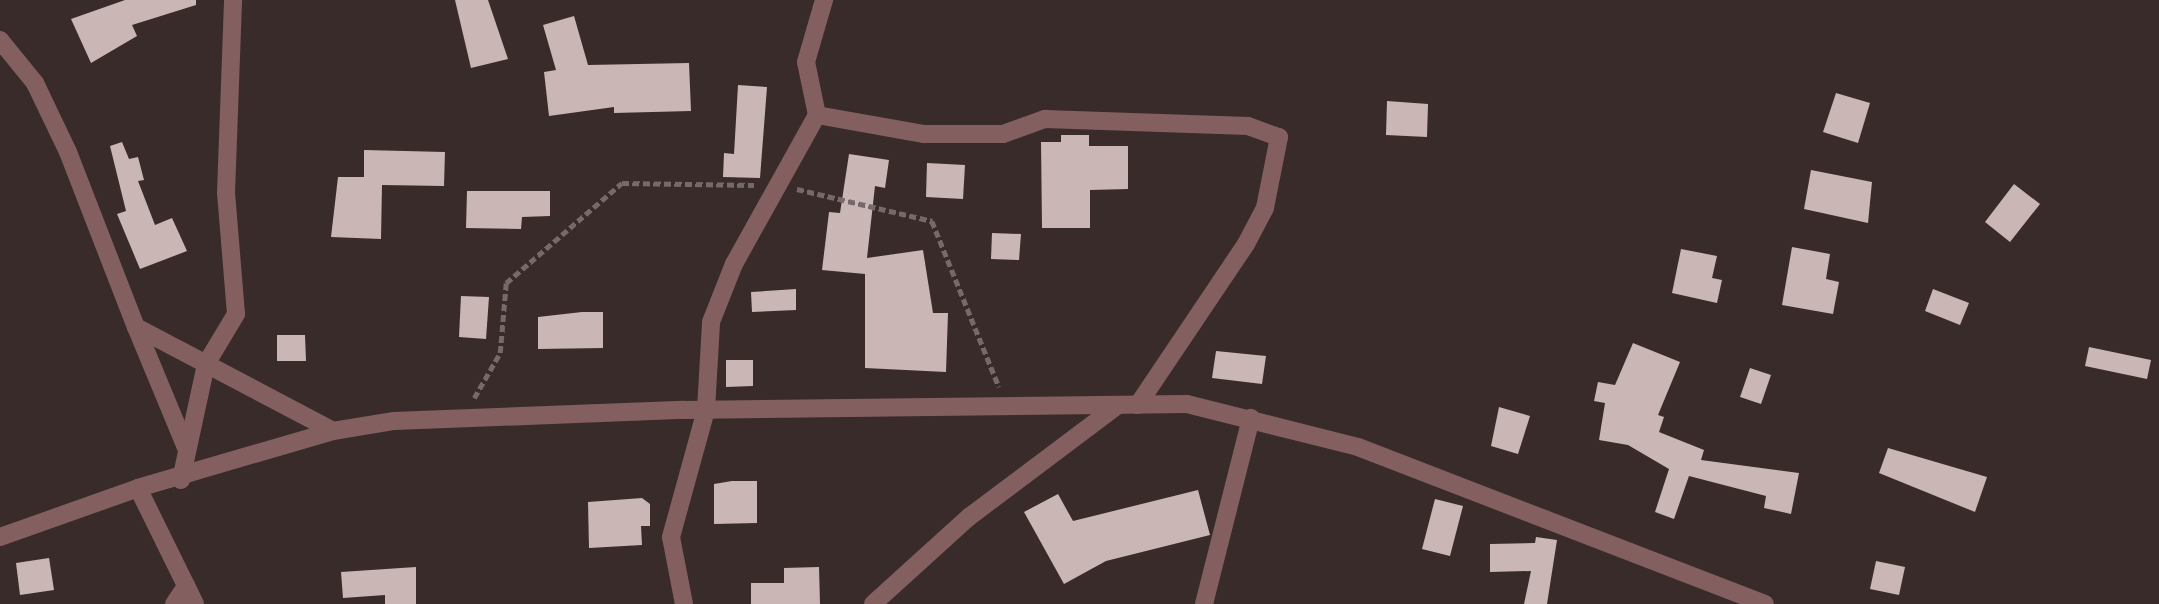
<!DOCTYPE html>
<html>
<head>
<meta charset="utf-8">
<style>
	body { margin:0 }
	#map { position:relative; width:2159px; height:604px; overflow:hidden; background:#3a2b2b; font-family:"Open Sans",sans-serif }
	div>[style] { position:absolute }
	.building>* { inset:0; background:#c9b6b5 }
	.path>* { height:4.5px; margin-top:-2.25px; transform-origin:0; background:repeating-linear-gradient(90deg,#766969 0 7px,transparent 0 10.5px) }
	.minor>* { height:18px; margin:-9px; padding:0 9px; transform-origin:9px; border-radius:9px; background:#83605f }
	span { translate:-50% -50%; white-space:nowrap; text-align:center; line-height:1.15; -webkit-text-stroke:7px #302221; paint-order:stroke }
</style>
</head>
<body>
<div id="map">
	<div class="building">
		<div style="clip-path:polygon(125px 0,196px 0,196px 5px,132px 25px,137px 36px,91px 63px,71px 19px)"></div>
		<div style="clip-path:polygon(455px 0,488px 0,508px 59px,471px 68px)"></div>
		<div style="clip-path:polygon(574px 16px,588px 65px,689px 63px,691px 111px,614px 113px,614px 107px,549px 116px,544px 72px,556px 70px,543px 25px)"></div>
		<div style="clip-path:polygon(738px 85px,767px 87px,760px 178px,723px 177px,724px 153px,734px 154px)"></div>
		<div style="clip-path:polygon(1836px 93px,1870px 103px,1858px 143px,1823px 132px)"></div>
		<div style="clip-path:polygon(1387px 101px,1428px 104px,1427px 137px,1386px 135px)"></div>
		<div style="clip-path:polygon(1061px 135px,1089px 135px,1089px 146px,1128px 146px,1128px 189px,1090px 190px,1090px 228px,1042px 228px,1041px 142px,1061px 142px)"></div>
		<div style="clip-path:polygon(122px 142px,129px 159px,138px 157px,144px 180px,138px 181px,155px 225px,172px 218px,187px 251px,140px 269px,117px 214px,126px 211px,110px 146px)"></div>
		<div style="clip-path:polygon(364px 150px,445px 152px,444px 186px,382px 185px,381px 239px,331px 237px,338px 177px,364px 177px)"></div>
		<div style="clip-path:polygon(849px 154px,889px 160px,885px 188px,875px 186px,867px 258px,923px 250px,933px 313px,948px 313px,946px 372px,865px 368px,865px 274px,822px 270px,829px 212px,840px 213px)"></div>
		<div style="clip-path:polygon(927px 163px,965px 165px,963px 199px,926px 197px)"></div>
		<div style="clip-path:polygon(1811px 170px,1872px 182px,1868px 223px,1804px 209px)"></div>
		<div style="clip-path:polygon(2014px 184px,2040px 204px,2010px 242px,1985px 222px)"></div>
		<div style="clip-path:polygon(467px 191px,550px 191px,550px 216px,522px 217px,521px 229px,466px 228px)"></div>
		<div style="clip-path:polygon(992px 233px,1021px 234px,1019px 260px,991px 259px)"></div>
		<div style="clip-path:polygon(1792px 247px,1830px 254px,1826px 279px,1839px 282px,1833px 314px,1782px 305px)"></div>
		<div style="clip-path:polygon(1681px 249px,1717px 256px,1712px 278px,1722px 280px,1717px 303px,1672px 293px)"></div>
		<div style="clip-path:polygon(796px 289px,796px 310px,752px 312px,751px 292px)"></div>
		<div style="clip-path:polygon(1933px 289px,1969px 303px,1960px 325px,1925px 311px)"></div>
		<div style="clip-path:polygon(461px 296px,489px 297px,486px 339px,459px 337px)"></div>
		<div style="clip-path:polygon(582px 312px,603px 312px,603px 348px,538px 349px,538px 317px)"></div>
		<div style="clip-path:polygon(277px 335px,305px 335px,306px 361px,277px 361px)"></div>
		<div style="clip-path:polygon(1633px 343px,1680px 362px,1658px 415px,1664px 417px,1659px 432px,1704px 450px,1701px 460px,1799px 473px,1791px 514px,1764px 508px,1766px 496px,1689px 476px,1674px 519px,1655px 512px,1669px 469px,1628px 445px,1599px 440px,1605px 403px,1594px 401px,1598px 382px,1615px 385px)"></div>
		<div style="clip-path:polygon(2089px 347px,2151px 360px,2147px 379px,2085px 366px)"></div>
		<div style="clip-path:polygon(1216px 351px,1266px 356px,1262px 384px,1212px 378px)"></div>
		<div style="clip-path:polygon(726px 360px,753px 360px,753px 386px,726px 387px)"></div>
		<div style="clip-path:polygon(1750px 368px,1771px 375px,1761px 404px,1740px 397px)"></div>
		<div style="clip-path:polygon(1499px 407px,1530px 416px,1518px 454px,1491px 446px)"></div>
		<div style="clip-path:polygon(1888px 448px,1987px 477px,1975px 512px,1879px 473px)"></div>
		<div style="clip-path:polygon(732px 481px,757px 481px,757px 523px,714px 524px,714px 484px)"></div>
		<div style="clip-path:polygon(1198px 490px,1210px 535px,1106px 561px,1064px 584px,1024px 512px,1058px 494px,1073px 521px)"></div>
		<div style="clip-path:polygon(642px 498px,650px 504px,650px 526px,641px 526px,642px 545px,589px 548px,588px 502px)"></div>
		<div style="clip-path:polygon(1435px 499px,1463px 506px,1450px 556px,1422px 549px)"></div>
		<div style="clip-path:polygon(1536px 537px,1557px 540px,1547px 604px,1524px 604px,1531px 571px,1490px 572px,1490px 544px,1535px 543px)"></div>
		<div style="clip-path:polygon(49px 558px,54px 590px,20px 595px,16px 563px)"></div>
		<div style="clip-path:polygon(1876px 561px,1905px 567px,1899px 595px,1870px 589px)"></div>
		<div style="clip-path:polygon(416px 567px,416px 604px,385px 604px,385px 595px,343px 598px,341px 572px)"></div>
		<div style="clip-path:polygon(819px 567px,820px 604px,751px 604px,751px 583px,784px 583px,784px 568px)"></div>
	</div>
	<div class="path">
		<div style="left:797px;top:189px;width:139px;rotate:13.3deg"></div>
		<div style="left:932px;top:221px;width:179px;rotate:68deg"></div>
		<div style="left:474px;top:398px;width:52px;rotate:-60deg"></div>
		<div style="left:500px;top:353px;width:70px;rotate:-85.1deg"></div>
		<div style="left:506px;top:283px;width:153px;rotate:-40.8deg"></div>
		<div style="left:622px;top:183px;width:132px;rotate:0.9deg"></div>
	</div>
	<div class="minor">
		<div style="left:0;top:40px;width:55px;rotate:50.9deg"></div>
		<div style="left:35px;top:83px;width:76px;rotate:64.4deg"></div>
		<div style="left:68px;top:152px;width:188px;rotate:68.8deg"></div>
		<div style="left:136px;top:327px;width:223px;rotate:27.8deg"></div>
		<div style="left:817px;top:115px;width:109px;rotate:10.1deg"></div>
		<div style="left:924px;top:134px;width:79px"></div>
		<div style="left:1003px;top:134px;width:45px;rotate:-19.7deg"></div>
		<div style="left:1045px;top:119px;width:203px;rotate:2deg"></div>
		<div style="left:1248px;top:126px;width:33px;rotate:20deg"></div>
		<div style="left:1279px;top:137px;width:72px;rotate:101.2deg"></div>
		<div style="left:1265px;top:208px;width:41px;rotate:117.8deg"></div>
		<div style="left:1246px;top:244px;width:194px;rotate:123.9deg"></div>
		<div style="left:136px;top:327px;width:133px;rotate:67.5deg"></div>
		<div style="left:181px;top:480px;width:119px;rotate:-77.8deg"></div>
		<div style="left:206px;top:364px;width:58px;rotate:-59deg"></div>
		<div style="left:236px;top:314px;width:121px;rotate:-94.7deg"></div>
		<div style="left:226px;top:193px;width:193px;rotate:-87.9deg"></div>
		<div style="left:138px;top:488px;width:129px;rotate:63.8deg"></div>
		<div style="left:0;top:537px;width:146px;rotate:-19.5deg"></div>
		<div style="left:138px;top:488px;width:203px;rotate:-16.3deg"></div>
		<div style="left:333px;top:431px;width:62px;rotate:-9.3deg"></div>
		<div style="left:394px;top:421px;width:290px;rotate:-2.2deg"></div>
		<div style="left:684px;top:410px;width:503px;rotate:-0.68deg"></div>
		<div style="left:1187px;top:404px;width:176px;rotate:14.1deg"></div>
		<div style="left:1358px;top:447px;width:436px;rotate:21.1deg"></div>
		<div style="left:174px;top:604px;width:22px;rotate:-56deg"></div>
		<div style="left:684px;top:604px;width:68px;rotate:-101deg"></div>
		<div style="left:671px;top:537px;width:132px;rotate:-74.6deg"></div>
		<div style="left:706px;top:410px;width:88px;rotate:-86.7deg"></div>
		<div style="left:711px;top:322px;width:62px;rotate:-68.4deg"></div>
		<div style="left:734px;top:264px;width:171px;rotate:-60.9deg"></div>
		<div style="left:817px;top:115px;width:54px;rotate:-101.7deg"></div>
		<div style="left:806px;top:62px;width:65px;rotate:-73.8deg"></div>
		<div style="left:873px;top:604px;width:130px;rotate:-42.2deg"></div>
		<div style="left:969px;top:517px;width:185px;rotate:-36.9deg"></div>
		<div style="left:1204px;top:604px;width:192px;rotate:-75.8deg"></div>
	</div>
</div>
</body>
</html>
